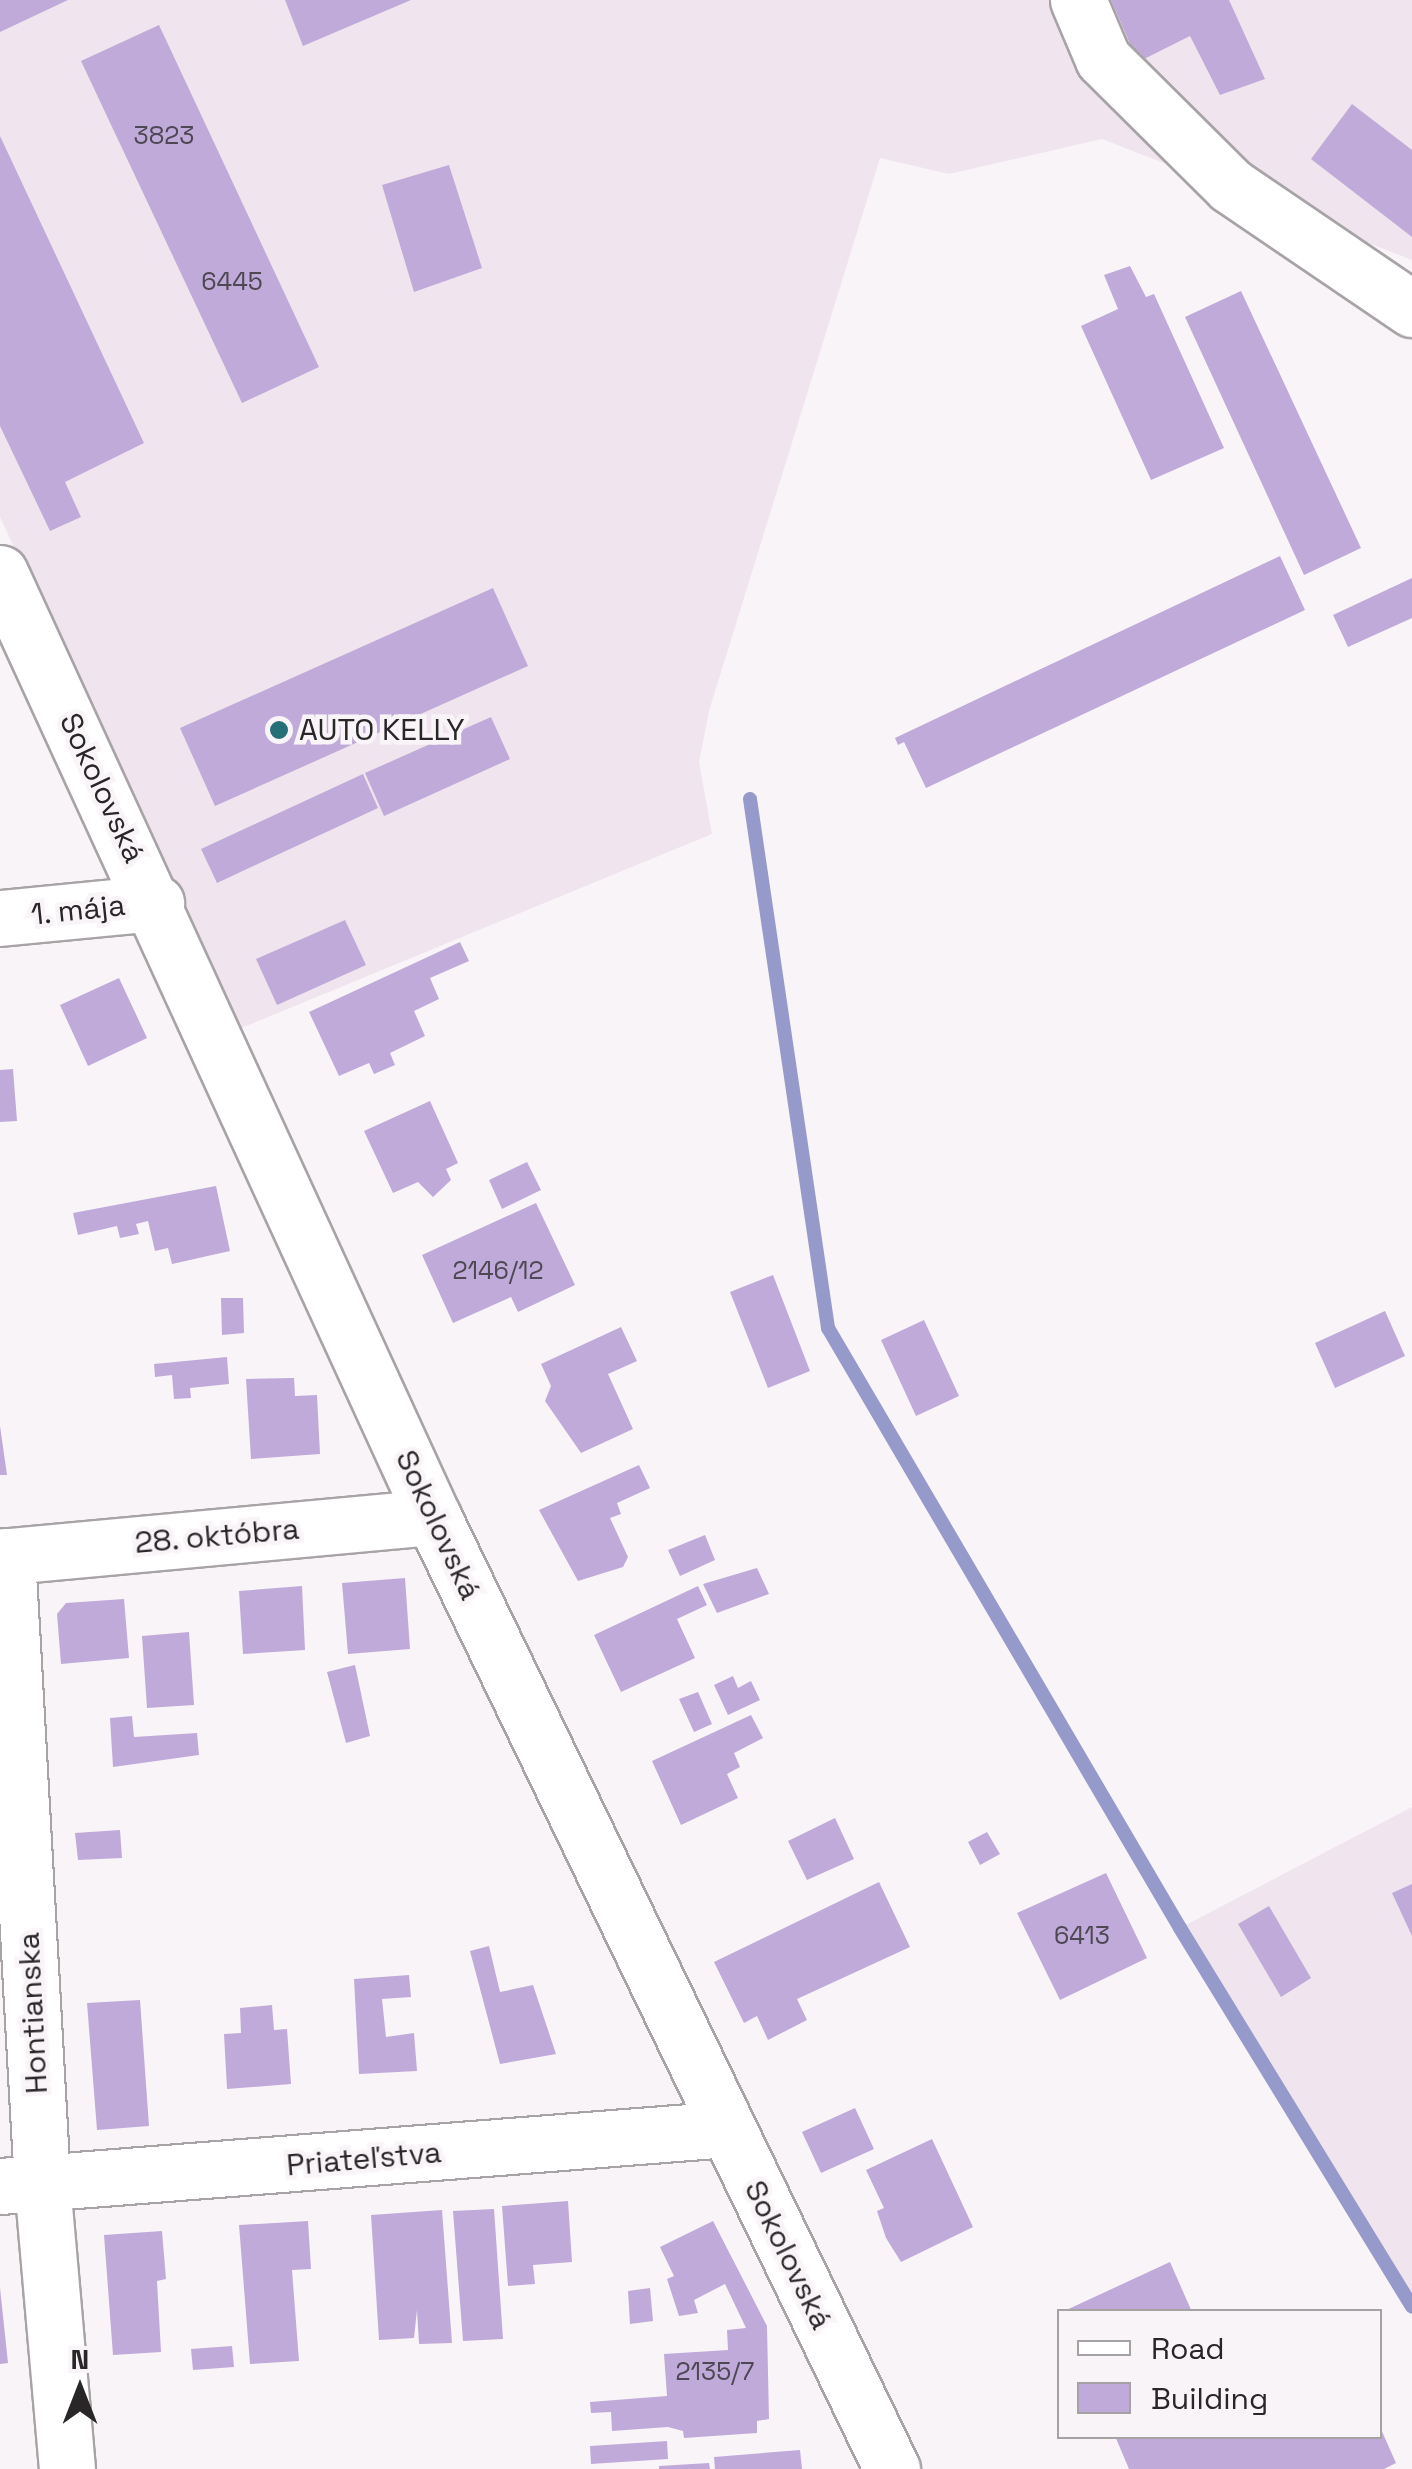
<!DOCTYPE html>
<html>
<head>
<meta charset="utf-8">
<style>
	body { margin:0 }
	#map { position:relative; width:1412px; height:2469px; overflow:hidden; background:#f9f4f8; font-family:"Space Grotesk",sans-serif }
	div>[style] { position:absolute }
	.built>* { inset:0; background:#f0e5ee }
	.stream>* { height:14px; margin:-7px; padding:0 7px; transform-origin:7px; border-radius:7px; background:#969aca }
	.building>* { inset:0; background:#c0aad9 }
	.roads { filter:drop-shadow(2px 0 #a8a3a7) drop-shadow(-2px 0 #a8a3a7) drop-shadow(0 2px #a8a3a7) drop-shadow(0 -2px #a8a3a7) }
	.minor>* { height:55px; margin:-27.5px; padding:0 27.5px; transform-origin:27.5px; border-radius:27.5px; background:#fff }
	.dots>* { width:28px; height:28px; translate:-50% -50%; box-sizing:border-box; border:5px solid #f9f4f8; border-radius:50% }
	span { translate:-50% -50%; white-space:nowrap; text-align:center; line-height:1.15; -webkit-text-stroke:9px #f9f4f8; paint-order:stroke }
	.number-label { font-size:25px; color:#4e4754 }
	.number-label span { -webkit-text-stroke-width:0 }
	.poi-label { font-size:30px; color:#282627 }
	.left { translate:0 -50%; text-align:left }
	.street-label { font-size:30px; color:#282627 }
	.legend { position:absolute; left:1057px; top:2309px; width:325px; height:130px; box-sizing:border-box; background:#f9f4f8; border:2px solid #a5a2a4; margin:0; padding:12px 18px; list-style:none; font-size:30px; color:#282627 }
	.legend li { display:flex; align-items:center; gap:20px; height:50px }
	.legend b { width:50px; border:2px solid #a5a2a4 }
	.north { position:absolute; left:30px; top:2339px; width:100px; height:100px; -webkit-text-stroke:8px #f9f4f8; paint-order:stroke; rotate:0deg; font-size:28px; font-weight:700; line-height:40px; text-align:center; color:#282627 }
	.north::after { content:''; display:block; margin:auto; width:35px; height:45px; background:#282627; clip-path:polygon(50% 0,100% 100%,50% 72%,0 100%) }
</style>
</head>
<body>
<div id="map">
	<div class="built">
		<div style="clip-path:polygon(0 0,1412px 0,1412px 260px,1102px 139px,949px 174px,880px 158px,709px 711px,699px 762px,712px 834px,239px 1029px,0 517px)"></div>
		<div style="clip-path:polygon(1412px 1807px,1412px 2307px,1180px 1928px)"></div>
	</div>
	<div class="stream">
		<div style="left:750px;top:799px;width:535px;rotate:81.61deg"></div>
		<div style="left:828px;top:1328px;width:696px;rotate:59.6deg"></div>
		<div style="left:1180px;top:1928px;width:444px;rotate:58.5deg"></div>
	</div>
	<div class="building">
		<div style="clip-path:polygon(0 0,68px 0,0 32px)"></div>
		<div style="clip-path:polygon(285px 0,411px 0,303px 46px)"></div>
		<div style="clip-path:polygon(1111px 0,1229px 0,1265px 79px,1220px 95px,1190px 36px,1138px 62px)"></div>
		<div style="clip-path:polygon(159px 25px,319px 367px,242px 403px,81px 61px)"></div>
		<div style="clip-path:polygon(1352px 104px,1412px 150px,1412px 237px,1311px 159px)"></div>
		<div style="clip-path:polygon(0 136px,144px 443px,65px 482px,81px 517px,50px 531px,0 426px)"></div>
		<div style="clip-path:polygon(449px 165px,482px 268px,414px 292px,382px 185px)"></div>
		<div style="clip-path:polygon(1130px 266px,1146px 297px,1154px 294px,1224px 448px,1151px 480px,1081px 326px,1118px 309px,1104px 275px)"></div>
		<div style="clip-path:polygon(1241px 291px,1361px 548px,1304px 575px,1185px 317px)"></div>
		<div style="clip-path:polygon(1280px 556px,1305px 610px,926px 788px,904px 742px,898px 745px,895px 738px)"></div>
		<div style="clip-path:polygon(1412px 578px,1412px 618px,1348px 647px,1333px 615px)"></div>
		<div style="clip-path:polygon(493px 588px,528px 666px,215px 806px,180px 728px)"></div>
		<div style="clip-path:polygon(491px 717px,510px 759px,384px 816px,365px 773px)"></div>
		<div style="clip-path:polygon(363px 774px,378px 808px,217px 883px,201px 849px)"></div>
		<div style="clip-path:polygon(345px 920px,366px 965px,277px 1005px,256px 959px)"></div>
		<div style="clip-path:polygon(460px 942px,469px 961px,430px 978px,439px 999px,414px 1011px,425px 1036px,390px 1053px,395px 1065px,374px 1074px,369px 1063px,339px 1076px,309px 1012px)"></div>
		<div style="clip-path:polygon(119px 978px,147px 1038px,88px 1066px,60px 1005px)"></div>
		<div style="clip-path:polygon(13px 1069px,17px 1121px,0 1122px,0 1070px)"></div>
		<div style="clip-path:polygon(430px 1101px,458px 1163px,446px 1169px,451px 1180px,433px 1197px,418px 1182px,393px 1193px,364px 1131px)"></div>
		<div style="clip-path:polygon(527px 1162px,541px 1190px,502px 1209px,489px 1180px)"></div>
		<div style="clip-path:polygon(216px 1186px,230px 1251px,172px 1264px,168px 1248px,155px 1251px,148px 1221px,136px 1224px,139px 1234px,120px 1238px,117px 1226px,78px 1235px,73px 1213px)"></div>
		<div style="clip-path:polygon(536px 1203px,575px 1285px,518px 1312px,511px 1297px,453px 1323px,422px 1255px)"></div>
		<div style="clip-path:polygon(773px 1275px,810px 1371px,768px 1388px,730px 1292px)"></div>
		<div style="clip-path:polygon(221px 1298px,243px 1298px,244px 1333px,222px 1335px)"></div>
		<div style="clip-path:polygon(1385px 1311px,1405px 1356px,1335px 1388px,1315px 1343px)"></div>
		<div style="clip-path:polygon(924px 1320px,959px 1396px,916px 1416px,881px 1340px)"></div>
		<div style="clip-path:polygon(621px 1327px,637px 1361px,608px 1374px,633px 1429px,581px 1453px,545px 1401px,551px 1386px,541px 1364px)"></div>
		<div style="clip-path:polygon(227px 1357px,229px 1384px,190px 1388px,191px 1398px,174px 1399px,172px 1375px,155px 1377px,154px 1364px)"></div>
		<div style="clip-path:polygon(294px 1378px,295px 1396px,317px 1395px,320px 1454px,251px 1459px,246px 1379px)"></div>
		<div style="clip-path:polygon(0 1426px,7px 1475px,0 1475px)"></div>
		<div style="clip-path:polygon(639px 1465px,650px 1488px,617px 1503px,621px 1514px,610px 1518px,628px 1557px,623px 1567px,578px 1581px,539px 1510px)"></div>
		<div style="clip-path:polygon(705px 1535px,715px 1560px,680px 1576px,668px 1550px)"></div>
		<div style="clip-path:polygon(757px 1568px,769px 1594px,717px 1613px,703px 1584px)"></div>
		<div style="clip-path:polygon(405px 1578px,410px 1649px,348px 1654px,342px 1583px)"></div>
		<div style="clip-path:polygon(302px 1586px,305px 1650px,243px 1654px,239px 1591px)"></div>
		<div style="clip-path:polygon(698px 1586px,707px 1605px,677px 1619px,695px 1658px,621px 1692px,594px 1635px)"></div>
		<div style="clip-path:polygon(124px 1599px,129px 1658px,61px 1664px,57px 1614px,66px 1603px)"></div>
		<div style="clip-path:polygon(189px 1632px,194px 1705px,147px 1708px,142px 1636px)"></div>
		<div style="clip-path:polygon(355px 1665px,370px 1736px,346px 1743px,327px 1672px)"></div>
		<div style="clip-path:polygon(733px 1676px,738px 1688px,751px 1681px,760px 1700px,728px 1715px,714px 1685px)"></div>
		<div style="clip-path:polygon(698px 1692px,712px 1724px,694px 1732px,679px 1699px)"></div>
		<div style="clip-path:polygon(751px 1715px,763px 1738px,734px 1753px,740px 1767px,727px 1774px,738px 1798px,681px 1825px,652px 1761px)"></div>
		<div style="clip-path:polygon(132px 1716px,134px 1737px,197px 1733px,199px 1755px,113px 1767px,110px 1718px)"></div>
		<div style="clip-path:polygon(835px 1818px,854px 1859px,807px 1880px,788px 1841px)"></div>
		<div style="clip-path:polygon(120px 1830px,122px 1858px,78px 1860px,75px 1833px)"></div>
		<div style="clip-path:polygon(987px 1832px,1000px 1854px,980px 1865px,968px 1842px)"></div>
		<div style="clip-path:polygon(1106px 1873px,1147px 1958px,1060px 2000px,1017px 1913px)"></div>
		<div style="clip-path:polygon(879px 1882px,910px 1947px,797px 1999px,807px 2020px,768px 2040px,757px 2016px,744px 2023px,714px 1962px)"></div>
		<div style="clip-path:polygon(1412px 1884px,1412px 1936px,1392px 1893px)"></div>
		<div style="clip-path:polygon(1269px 1906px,1311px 1978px,1281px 1997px,1238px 1924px)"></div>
		<div style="clip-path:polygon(489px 1946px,500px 1992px,533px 1985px,556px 2054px,500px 2064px,470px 1951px)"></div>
		<div style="clip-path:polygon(409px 1975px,411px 1997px,382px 1999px,386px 2037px,414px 2033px,417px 2071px,359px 2074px,354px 1979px)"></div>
		<div style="clip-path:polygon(140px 2000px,149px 2126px,97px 2130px,87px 2003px)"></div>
		<div style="clip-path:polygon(272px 2005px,274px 2030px,287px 2029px,291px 2084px,227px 2089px,224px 2034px,241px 2033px,240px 2008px)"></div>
		<div style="clip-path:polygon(855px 2108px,874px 2149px,821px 2173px,802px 2132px)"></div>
		<div style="clip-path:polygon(932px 2139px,973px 2227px,901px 2262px,886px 2238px,877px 2211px,884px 2208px,866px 2170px)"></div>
		<div style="clip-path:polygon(568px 2201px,572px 2262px,533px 2265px,535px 2284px,508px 2286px,502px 2206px)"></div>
		<div style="clip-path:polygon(494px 2209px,503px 2339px,463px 2341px,453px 2211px)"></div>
		<div style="clip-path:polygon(442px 2210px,452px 2343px,419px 2344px,417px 2310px,414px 2338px,379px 2340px,371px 2215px)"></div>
		<div style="clip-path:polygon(308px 2221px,311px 2269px,292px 2270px,299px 2361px,250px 2364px,239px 2225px)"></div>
		<div style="clip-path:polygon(713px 2221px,767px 2326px,769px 2419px,757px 2421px,757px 2433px,684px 2438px,683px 2431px,668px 2427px,612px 2431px,611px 2412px,591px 2413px,590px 2402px,667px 2396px,664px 2354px,728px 2350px,727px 2330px,746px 2328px,725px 2284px,694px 2300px,698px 2313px,679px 2316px,667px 2279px,674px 2276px,660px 2247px)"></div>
		<div style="clip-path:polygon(162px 2231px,166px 2279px,157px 2281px,161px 2352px,113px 2355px,104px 2235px)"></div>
		<div style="clip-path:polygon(1170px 2262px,1192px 2312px,1062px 2312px)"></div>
		<div style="clip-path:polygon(0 2288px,8px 2363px,0 2364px)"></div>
		<div style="clip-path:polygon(650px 2288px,653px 2321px,630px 2324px,628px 2291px)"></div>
		<div style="clip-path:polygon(232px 2346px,234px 2367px,193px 2370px,191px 2349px)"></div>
		<div style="clip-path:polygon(1380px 2427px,1396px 2463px,1384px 2469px,1129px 2469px,1115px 2436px,1380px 2436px)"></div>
		<div style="clip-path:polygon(667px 2441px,668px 2459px,591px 2464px,590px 2446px)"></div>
		<div style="clip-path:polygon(800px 2450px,802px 2469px,715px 2469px,714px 2457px)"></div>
		<div style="clip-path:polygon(709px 2463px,710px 2469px,659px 2469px,659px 2466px)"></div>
	</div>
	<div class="roads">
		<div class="minor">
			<div style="left:1078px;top:0;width:64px;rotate:67deg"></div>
			<div style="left:1103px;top:59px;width:180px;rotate:44.8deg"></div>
			<div style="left:1231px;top:186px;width:219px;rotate:34.2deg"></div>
			<div style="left:0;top:573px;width:1039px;rotate:65.36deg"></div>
			<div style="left:433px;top:1517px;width:1057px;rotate:64.26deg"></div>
			<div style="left:0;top:918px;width:157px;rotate:-5.5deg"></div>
			<div style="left:7px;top:1556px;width:628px;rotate:86.8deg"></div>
			<div style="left:42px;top:2183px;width:287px;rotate:85deg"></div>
			<div style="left:0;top:1557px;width:435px;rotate:-5.3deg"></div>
			<div style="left:0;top:2186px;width:729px;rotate:-4.48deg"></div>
		</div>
	</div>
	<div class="dots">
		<div style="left:279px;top:730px;background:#256f76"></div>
	</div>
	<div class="number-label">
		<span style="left:164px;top:135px">3823</span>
		<span style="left:232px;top:281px">6445</span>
		<span style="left:498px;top:1270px">2146/12</span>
		<span style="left:1082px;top:1935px">6413</span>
		<span style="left:715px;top:2371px">2135/7</span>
	</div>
	<div class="poi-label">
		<span class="left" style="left:299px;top:730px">AUTO KELLY</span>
	</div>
	<div class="street-label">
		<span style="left:102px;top:788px;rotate:65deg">Sokolovská</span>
		<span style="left:78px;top:910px;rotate:-6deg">1. mája</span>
		<span style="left:438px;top:1525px;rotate:65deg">Sokolovská</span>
		<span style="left:217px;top:1536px;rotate:-5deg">28. októbra</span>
		<span style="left:33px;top:2013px;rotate:-93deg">Hontianska</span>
		<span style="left:364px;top:2159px;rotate:-5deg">Priateľstva</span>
		<span style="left:788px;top:2255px;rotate:64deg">Sokolovská</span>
	</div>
	<ul class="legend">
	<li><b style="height:12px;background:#fff"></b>Road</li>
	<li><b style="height:28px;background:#c0aad9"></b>Building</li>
	</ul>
	<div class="north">N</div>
</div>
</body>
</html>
